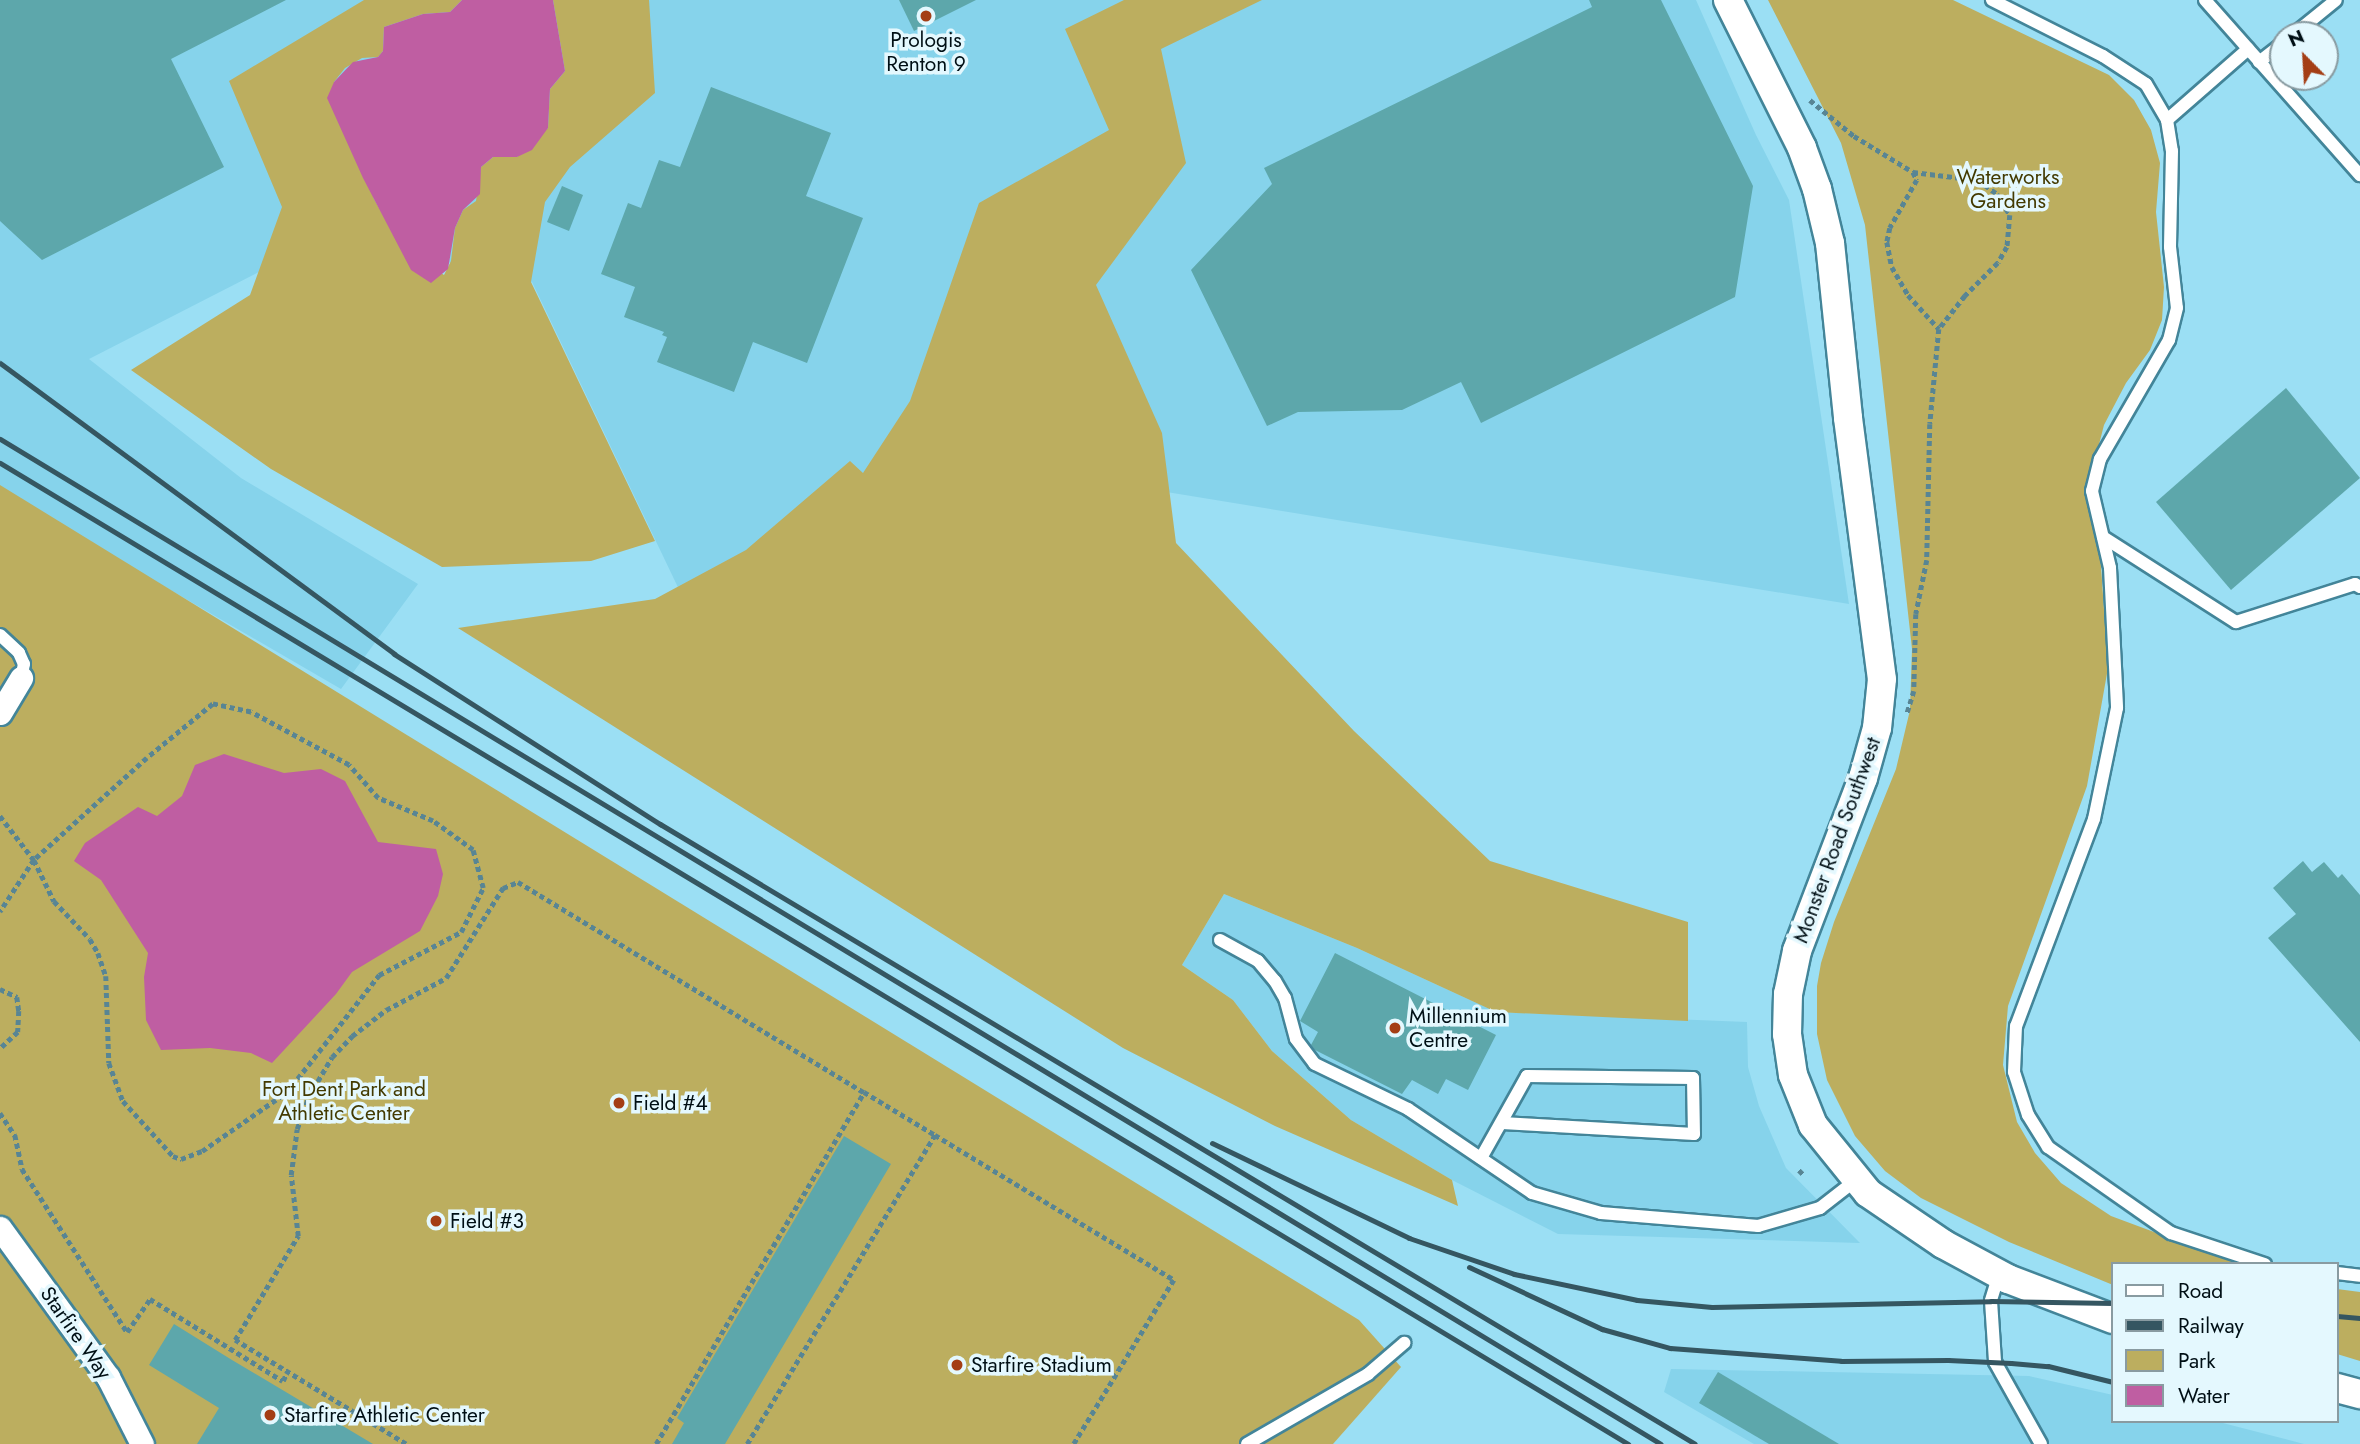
<!DOCTYPE html>
<html>
<head>
<meta charset="utf-8">
<style>
	body { margin:0 }
	#map { position:relative; width:2360px; height:1444px; overflow:hidden; background:#9bdff4; font-family:Jost,sans-serif }
	div>[style] { position:absolute }
	.built>* { inset:0; background:#86d3eb }
	.green>* { inset:0; background:#bcae5f }
	.water>* { inset:0; background:#bf5ea2 }
	.building>* { inset:0; background:#5da7ab }
	.path>* { height:4.5px; margin-top:-2.25px; transform-origin:0; background:repeating-linear-gradient(90deg,#588594 0 5px,transparent 0 8.5px) }
	.roads { filter:drop-shadow(2px 0 #438599) drop-shadow(-2px 0 #438599) drop-shadow(0 2px #438599) drop-shadow(0 -2px #438599) }
	.service>* { height:12px; margin:-6px; padding:0 6px; transform-origin:6px; border-radius:6px; background:#fff }
	.minor>* { height:23px; margin:-11.5px; padding:0 11.5px; transform-origin:11.5px; border-radius:11.5px; background:#fff }
	.tertiary>* { height:28px; margin:-14px; padding:0 14px; transform-origin:14px; border-radius:14px; background:#fff }
	.rail>* { height:5px; margin:-2.5px; padding:0 2.5px; transform-origin:2.5px; border-radius:2.5px; background:#355661 }
	.dots>* { width:19px; height:19px; translate:-50% -50%; box-sizing:border-box; border:4px solid #e4f8fe; border-radius:50% }
	span { translate:-50% -50%; white-space:nowrap; text-align:center; line-height:1.15; -webkit-text-stroke:7px #e4f8fe; paint-order:stroke }
	.poi-label { font-size:21px; color:#000f15 }
	.left { translate:0 -50%; text-align:left }
	.park-label { font-size:21px; color:#433a01 }
	.street-label { font-size:21px; color:#000f15 }
	.legend { position:absolute; left:2111px; top:1262px; width:228px; height:161px; box-sizing:border-box; background:#e4f8fe; border:2px solid #899ba1; margin:0; padding:9px 12px; list-style:none; font-size:21px; color:#000f15 }
	.legend li { display:flex; align-items:center; gap:14px; height:35px }
	.legend b { width:35px; border:2px solid #899ba1 }
	.north { position:absolute; left:2269px; top:21px; width:70px; height:70px; box-sizing:border-box; background:#e4f8fe; border:2px solid #899ba1; border-radius:50%; rotate:336deg; font-size:19px; font-weight:700; line-height:28px; text-align:center; color:#000f15 }
	.north::after { content:''; display:block; margin:auto; width:24px; height:32px; background:#a43e15; clip-path:polygon(50% 0,100% 100%,50% 72%,0 100%) }
</style>
</head>
<body>
<div id="map">
	<div class="built">
		<div style="clip-path:polygon(0 0,1696px 0,1756px 135px,1789px 200px,1849px 604px,1026px 469px,696px 625px,532px 282px,331px 235px,89px 359px,241px 478px,418px 584px,341px 689px,0 491px)"></div>
		<div style="clip-path:polygon(1224px 894px,1357px 948px,1496px 1012px,1747px 1022px,1748px 1067px,1759px 1106px,1786px 1168px,1860px 1243px,1558px 1234px,1452px 1180px,1351px 1120px,1272px 1051px,1233px 1000px,1182px 965px)"></div>
		<div style="clip-path:polygon(1671px 1369px,2029px 1376px,2113px 1395px,2113px 1421px,2215px 1421px,2304px 1444px,1754px 1444px,1664px 1392px)"></div>
	</div>
	<div class="green">
		<div style="clip-path:polygon(364px 0,462px 0,450px 12px,423px 14px,384px 27px,383px 51px,378px 57px,362px 58px,345px 68px,334px 82px,374px 199px,400px 245px,444px 275px,451px 261px,455px 228px,463px 210px,476px 201px,481px 167px,493px 157px,517px 157px,548px 128px,550px 89px,565px 71px,553px 0,649px 0,655px 93px,570px 167px,545px 202px,531px 282px,655px 541px,591px 561px,442px 567px,271px 469px,131px 370px,250px 295px,282px 207px,229px 81px)"></div>
		<div style="clip-path:polygon(1124px 0,1262px 0,1161px 49px,1186px 163px,1096px 285px,1162px 433px,1176px 543px,1354px 731px,1490px 861px,1688px 922px,1688px 1021px,1496px 1012px,1357px 948px,1224px 894px,1182px 965px,1233px 1000px,1272px 1051px,1351px 1120px,1452px 1180px,1458px 1206px,1275px 1126px,1123px 1048px,458px 628px,655px 599px,746px 550px,850px 461px,863px 473px,910px 401px,979px 203px,1109px 130px,1065px 29px)"></div>
		<div style="clip-path:polygon(1768px 0,1953px 0,2109px 75px,2134px 100px,2151px 130px,2160px 163px,2156px 212px,2164px 287px,2162px 320px,2150px 350px,2126px 383px,2104px 425px,2094px 464px,2108px 668px,2087px 786px,2008px 1006px,2003px 1065px,2017px 1122px,2035px 1153px,2061px 1183px,2111px 1216px,2240px 1264px,2113px 1264px,2113px 1285px,2009px 1242px,1921px 1198px,1885px 1171px,1855px 1136px,1827px 1080px,1817px 1034px,1817px 986px,1821px 963px,1834px 922px,1896px 769px,1910px 710px,1912px 649px,1865px 225px,1841px 143px)"></div>
		<div style="clip-path:polygon(0 485px,1359px 1320px,1401px 1367px,1333px 1444px,0 1444px)"></div>
		<div style="clip-path:polygon(2337px 1289px,2360px 1292px,2360px 1361px,2337px 1354px)"></div>
	</div>
	<div class="water">
		<div style="clip-path:polygon(462px 0,553px 0,565px 71px,550px 89px,548px 128px,532px 150px,517px 157px,493px 157px,481px 167px,480px 194px,463px 210px,455px 228px,448px 269px,431px 283px,411px 270px,363px 178px,327px 98px,334px 82px,353px 62px,378px 57px,383px 51px,384px 27px,423px 14px,450px 12px)"></div>
		<div style="clip-path:polygon(224px 754px,284px 773px,321px 769px,345px 781px,378px 842px,436px 849px,443px 874px,438px 896px,420px 931px,352px 972px,336px 994px,272px 1063px,251px 1053px,210px 1048px,161px 1050px,146px 1020px,144px 977px,148px 953px,101px 880px,74px 861px,85px 843px,138px 807px,157px 816px,182px 796px,195px 765px)"></div>
	</div>
	<div class="building">
		<div style="clip-path:polygon(0 0,286px 0,171px 59px,224px 167px,42px 260px,0 221px)"></div>
		<div style="clip-path:polygon(899px 0,976px 0,914px 31px)"></div>
		<div style="clip-path:polygon(1589px 0,1661px 0,1753px 186px,1735px 297px,1481px 423px,1461px 382px,1402px 410px,1298px 412px,1267px 426px,1191px 270px,1272px 184px,1264px 168px,1592px 7px)"></div>
		<div style="clip-path:polygon(711px 87px,831px 133px,806px 196px,863px 218px,807px 363px,753px 342px,734px 392px,657px 362px,667px 337px,662px 335px,664px 332px,624px 317px,635px 287px,601px 274px,628px 203px,641px 208px,659px 160px,680px 167px)"></div>
		<div style="clip-path:polygon(562px 186px,583px 195px,569px 231px,547px 222px)"></div>
		<div style="clip-path:polygon(2286px 388px,2360px 478px,2231px 590px,2156px 502px)"></div>
		<div style="clip-path:polygon(2303px 861px,2312px 872px,2324px 862px,2338px 878px,2342px 874px,2360px 895px,2360px 1042px,2268px 938px,2296px 914px,2273px 888px)"></div>
		<div style="clip-path:polygon(1335px 953px,1496px 1035px,1468px 1090px,1446px 1079px,1438px 1094px,1412px 1080px,1402px 1094px,1315px 1050px,1311px 1045px,1318px 1032px,1300px 1021px)"></div>
		<div style="clip-path:polygon(844px 1136px,891px 1164px,725px 1444px,672px 1444px,684px 1423px,677px 1418px)"></div>
		<div style="clip-path:polygon(174px 1324px,232px 1360px,373px 1444px,197px 1444px,219px 1408px,149px 1365px)"></div>
		<div style="clip-path:polygon(1718px 1372px,1839px 1444px,1769px 1444px,1699px 1403px)"></div>
	</div>
	<div class="path">
		<div style="left:1810px;top:100px;width:57px;rotate:39.3deg"></div>
		<div style="left:1854px;top:136px;width:69px;rotate:31.4deg"></div>
		<div style="left:1913px;top:172px;width:9px;rotate:63deg"></div>
		<div style="left:1917px;top:180px;width:55px;rotate:119.4deg"></div>
		<div style="left:1890px;top:228px;width:14px;rotate:102deg"></div>
		<div style="left:1887px;top:242px;width:25px;rotate:79deg"></div>
		<div style="left:1892px;top:267px;width:32px;rotate:60deg"></div>
		<div style="left:1908px;top:295px;width:46px;rotate:47.6deg"></div>
		<div style="left:1939px;top:329px;width:95px;rotate:95.4deg"></div>
		<div style="left:1930px;top:424px;width:136px;rotate:91.3deg"></div>
		<div style="left:1927px;top:560px;width:55px;rotate:101.5deg"></div>
		<div style="left:1916px;top:614px;width:77px;rotate:91.5deg"></div>
		<div style="left:1914px;top:691px;width:24px;rotate:107deg"></div>
		<div style="left:1913px;top:172px;width:65px;rotate:7deg"></div>
		<div style="left:1978px;top:180px;width:24px;rotate:36deg"></div>
		<div style="left:1997px;top:194px;width:25px;rotate:58deg"></div>
		<div style="left:2010px;top:215px;width:32px;rotate:95deg"></div>
		<div style="left:2007px;top:247px;width:18px;rotate:119deg"></div>
		<div style="left:1998px;top:263px;width:47px;rotate:135deg"></div>
		<div style="left:1965px;top:296px;width:42px;rotate:128.2deg"></div>
		<div style="left:0;top:816px;width:56px;rotate:52.3deg"></div>
		<div style="left:34px;top:860px;width:46px;rotate:64deg"></div>
		<div style="left:54px;top:901px;width:52px;rotate:46.5deg"></div>
		<div style="left:90px;top:939px;width:16px;rotate:60deg"></div>
		<div style="left:98px;top:953px;width:24px;rotate:71deg"></div>
		<div style="left:106px;top:976px;width:87px;rotate:88deg"></div>
		<div style="left:109px;top:1063px;width:40px;rotate:69.8deg"></div>
		<div style="left:123px;top:1101px;width:74px;rotate:47.7deg"></div>
		<div style="left:173px;top:1156px;width:9px;rotate:21deg"></div>
		<div style="left:181px;top:1159px;width:22px;rotate:-21deg"></div>
		<div style="left:202px;top:1151px;width:103px;rotate:-34.8deg"></div>
		<div style="left:287px;top:1092px;width:149px;rotate:-51.8deg"></div>
		<div style="left:379px;top:975px;width:93px;rotate:-27.7deg"></div>
		<div style="left:461px;top:932px;width:49px;rotate:-63.4deg"></div>
		<div style="left:483px;top:888px;width:39px;rotate:-105deg"></div>
		<div style="left:473px;top:850px;width:49px;rotate:-144.1deg"></div>
		<div style="left:433px;top:821px;width:60px;rotate:-157.3deg"></div>
		<div style="left:378px;top:798px;width:44px;rotate:-131.3deg"></div>
		<div style="left:349px;top:765px;width:111px;rotate:-151.6deg"></div>
		<div style="left:251px;top:712px;width:39px;rotate:-168deg"></div>
		<div style="left:213px;top:704px;width:85px;rotate:140.7deg"></div>
		<div style="left:147px;top:758px;width:152px;rotate:137.9deg"></div>
		<div style="left:34px;top:860px;width:62px;rotate:123.2deg"></div>
		<div style="left:0;top:989px;width:19px;rotate:25deg"></div>
		<div style="left:17px;top:997px;width:14px;rotate:82deg"></div>
		<div style="left:19px;top:1011px;width:21px;rotate:93deg"></div>
		<div style="left:18px;top:1032px;width:25px;rotate:137deg"></div>
		<div style="left:0;top:1113px;width:27px;rotate:56deg"></div>
		<div style="left:15px;top:1135px;width:35px;rotate:78deg"></div>
		<div style="left:22px;top:1169px;width:194px;rotate:57.2deg"></div>
		<div style="left:127px;top:1332px;width:40px;rotate:-55.1deg"></div>
		<div style="left:150px;top:1299px;width:156px;rotate:31.7deg"></div>
		<div style="left:283px;top:1381px;width:10px;rotate:-66deg"></div>
		<div style="left:1799px;top:1170px;width:6px;rotate:45deg"></div>
		<div style="left:406px;top:1444px;width:200px;rotate:-148.7deg"></div>
		<div style="left:235px;top:1340px;width:122px;rotate:-58.8deg"></div>
		<div style="left:298px;top:1236px;width:61px;rotate:-96.5deg"></div>
		<div style="left:291px;top:1175px;width:46px;rotate:-82.6deg"></div>
		<div style="left:297px;top:1129px;width:35px;rotate:-70deg"></div>
		<div style="left:309px;top:1096px;width:45px;rotate:-59.5deg"></div>
		<div style="left:332px;top:1057px;width:29px;rotate:-46deg"></div>
		<div style="left:352px;top:1036px;width:43px;rotate:-37.4deg"></div>
		<div style="left:386px;top:1010px;width:68px;rotate:-28.1deg"></div>
		<div style="left:446px;top:978px;width:107px;rotate:-57.7deg"></div>
		<div style="left:503px;top:888px;width:16px;rotate:-22deg"></div>
		<div style="left:518px;top:882px;width:405px;rotate:31.3deg"></div>
		<div style="left:656px;top:1444px;width:409px;rotate:-59.4deg"></div>
		<div style="left:864px;top:1092px;width:83px;rotate:31.2deg"></div>
		<div style="left:747px;top:1444px;width:362px;rotate:-58.7deg"></div>
		<div style="left:935px;top:1135px;width:280px;rotate:31.2deg"></div>
		<div style="left:1174px;top:1280px;width:192px;rotate:121.4deg"></div>
	</div>
	<div class="roads">
		<div class="service">
			<div style="left:1992px;top:0;width:124px;rotate:26.8deg"></div>
			<div style="left:2103px;top:56px;width:51px;rotate:33.1deg"></div>
			<div style="left:2146px;top:84px;width:42px;rotate:59.7deg"></div>
			<div style="left:2167px;top:120px;width:31px;rotate:81deg"></div>
			<div style="left:2172px;top:151px;width:96px;rotate:91.2deg"></div>
			<div style="left:2170px;top:247px;width:61px;rotate:83.5deg"></div>
			<div style="left:2177px;top:308px;width:33px;rotate:104deg"></div>
			<div style="left:2169px;top:340px;width:138px;rotate:120.1deg"></div>
			<div style="left:2100px;top:459px;width:33px;rotate:104deg"></div>
			<div style="left:2092px;top:491px;width:79px;rotate:76.8deg"></div>
			<div style="left:2110px;top:568px;width:140px;rotate:87.1deg"></div>
			<div style="left:2117px;top:708px;width:113px;rotate:101.7deg"></div>
			<div style="left:2094px;top:819px;width:221px;rotate:110.6deg"></div>
			<div style="left:2016px;top:1026px;width:46px;rotate:92.5deg"></div>
			<div style="left:2014px;top:1072px;width:45px;rotate:72deg"></div>
			<div style="left:2028px;top:1115px;width:38px;rotate:58deg"></div>
			<div style="left:2048px;top:1147px;width:150px;rotate:35deg"></div>
			<div style="left:2171px;top:1233px;width:99px;rotate:18.3deg"></div>
			<div style="left:2205px;top:0;width:234px;rotate:48.5deg"></div>
			<div style="left:2293px;top:35px;width:55px;rotate:-39.1deg"></div>
			<div style="left:2259px;top:62px;width:31px;rotate:-38deg"></div>
			<div style="left:2167px;top:120px;width:108px;rotate:-41.2deg"></div>
			<div style="left:2103px;top:537px;width:158px;rotate:32.6deg"></div>
			<div style="left:2236px;top:622px;width:125px;rotate:-17.7deg"></div>
			<div style="left:2355px;top:584px;width:6px;rotate:31deg"></div>
			<div style="left:0;top:635px;width:26px;rotate:43deg"></div>
			<div style="left:19px;top:653px;width:12px;rotate:66deg"></div>
			<div style="left:24px;top:664px;width:14px;rotate:102deg"></div>
			<div style="left:1220px;top:940px;width:43px;rotate:28.9deg"></div>
			<div style="left:1258px;top:961px;width:26px;rotate:50deg"></div>
			<div style="left:1275px;top:981px;width:20px;rotate:60deg"></div>
			<div style="left:1285px;top:998px;width:42px;rotate:75deg"></div>
			<div style="left:1296px;top:1039px;width:31px;rotate:53deg"></div>
			<div style="left:1315px;top:1064px;width:103px;rotate:25.8deg"></div>
			<div style="left:1408px;top:1109px;width:150px;rotate:34.1deg"></div>
			<div style="left:1532px;top:1193px;width:72px;rotate:16.2deg"></div>
			<div style="left:1601px;top:1213px;width:158px;rotate:4.7deg"></div>
			<div style="left:1758px;top:1226px;width:65px;rotate:-16.2deg"></div>
			<div style="left:1820px;top:1208px;width:46px;rotate:-37.9deg"></div>
			<div style="left:1481px;top:1158px;width:94px;rotate:-60.7deg"></div>
			<div style="left:1527px;top:1076px;width:166px;rotate:0.7deg"></div>
			<div style="left:1693px;top:1078px;width:56px;rotate:89deg"></div>
			<div style="left:1694px;top:1134px;width:192px;rotate:-176.7deg"></div>
			<div style="left:2337px;top:1273px;width:23px;rotate:7deg"></div>
			<div style="left:1999px;top:1274px;width:28px;rotate:107deg"></div>
			<div style="left:1991px;top:1301px;width:61px;rotate:86.2deg"></div>
			<div style="left:1995px;top:1362px;width:94px;rotate:60.7deg"></div>
			<div style="left:1247px;top:1444px;width:140px;rotate:-30deg"></div>
			<div style="left:1368px;top:1374px;width:48px;rotate:-40.7deg"></div>
		</div>
		<div class="minor">
			<div style="left:0;top:713px;width:41px;rotate:-59deg"></div>
			<div style="left:0;top:1228px;width:184px;rotate:54.1deg"></div>
			<div style="left:108px;top:1377px;width:75px;rotate:63.1deg"></div>
		</div>
		<div class="tertiary">
			<div style="left:1728px;top:0;width:165px;rotate:63.4deg"></div>
			<div style="left:1802px;top:148px;width:44px;rotate:69.9deg"></div>
			<div style="left:1817px;top:189px;width:56px;rotate:76.5deg"></div>
			<div style="left:1830px;top:243px;width:176px;rotate:84.1deg"></div>
			<div style="left:1848px;top:418px;width:263px;rotate:82.6deg"></div>
			<div style="left:1882px;top:679px;width:49px;rotate:95.8deg"></div>
			<div style="left:1877px;top:728px;width:52px;rotate:105.6deg"></div>
			<div style="left:1863px;top:778px;width:185px;rotate:110.9deg"></div>
			<div style="left:1797px;top:951px;width:44px;rotate:101.8deg"></div>
			<div style="left:1788px;top:994px;width:40px;rotate:91.4deg"></div>
			<div style="left:1787px;top:1034px;width:41px;rotate:81.7deg"></div>
			<div style="left:1793px;top:1075px;width:54px;rotate:68.2deg"></div>
			<div style="left:1813px;top:1125px;width:87px;rotate:51deg"></div>
			<div style="left:1868px;top:1193px;width:91px;rotate:34.2deg"></div>
			<div style="left:1943px;top:1244px;width:74px;rotate:28.3deg"></div>
			<div style="left:2008px;top:1279px;width:112px;rotate:20.9deg"></div>
			<div style="left:2337px;top:1388px;width:24px;rotate:15deg"></div>
		</div>
	</div>
	<div class="rail">
		<div style="left:0;top:363px;width:490px;rotate:36.4deg"></div>
		<div style="left:394px;top:654px;width:316px;rotate:32.6deg"></div>
		<div style="left:660px;top:824px;width:1206px;rotate:30.92deg"></div>
		<div style="left:0;top:439px;width:1941px;rotate:31.18deg"></div>
		<div style="left:0;top:463px;width:1901px;rotate:31.07deg"></div>
		<div style="left:1212px;top:1143px;width:219px;rotate:25.7deg"></div>
		<div style="left:1409px;top:1238px;width:111px;rotate:18.9deg"></div>
		<div style="left:1514px;top:1274px;width:126px;rotate:11.9deg"></div>
		<div style="left:1637px;top:1300px;width:75px;rotate:5.3deg"></div>
		<div style="left:1712px;top:1307px;width:279px;rotate:-1.2deg"></div>
		<div style="left:1991px;top:1301px;width:122px;rotate:0.9deg"></div>
		<div style="left:1469px;top:1267px;width:147px;rotate:25deg"></div>
		<div style="left:1602px;top:1329px;width:71px;rotate:15.6deg"></div>
		<div style="left:1670px;top:1348px;width:171px;rotate:4.3deg"></div>
		<div style="left:1841px;top:1361px;width:107px;rotate:-0.5deg"></div>
		<div style="left:1948px;top:1360px;width:63px;rotate:2.7deg"></div>
		<div style="left:2011px;top:1363px;width:37px;rotate:5deg"></div>
		<div style="left:2048px;top:1366px;width:67px;rotate:13.8deg"></div>
		<div style="left:2337px;top:1316px;width:23px;rotate:5deg"></div>
	</div>
	<div class="dots">
		<div style="left:926px;top:16px;background:#a43e15"></div>
		<div style="left:1395px;top:1028px;background:#a43e15"></div>
		<div style="left:619px;top:1103px;background:#a43e15"></div>
		<div style="left:436px;top:1221px;background:#a43e15"></div>
		<div style="left:957px;top:1365px;background:#a43e15"></div>
		<div style="left:270px;top:1415px;background:#a43e15"></div>
	</div>
	<div class="poi-label">
		<span style="left:926px;top:52px">Prologis<br>Renton 9</span>
		<span class="left" style="left:1409px;top:1028px">Millennium<br>Centre</span>
		<span class="left" style="left:633px;top:1103px">Field #4</span>
		<span class="left" style="left:450px;top:1221px">Field #3</span>
		<span class="left" style="left:971px;top:1365px">Starfire Stadium</span>
		<span class="left" style="left:284px;top:1415px">Starfire Athletic Center</span>
	</div>
	<div class="park-label">
		<span style="left:2008px;top:189px">Waterworks<br>Gardens</span>
		<span style="left:344px;top:1101px">Fort Dent Park and<br>Athletic Center</span>
	</div>
	<div class="street-label">
		<span style="left:1837px;top:840px;rotate:-70deg">Monster Road Southwest</span>
		<span style="left:76px;top:1333px;rotate:55deg">Starfire Way</span>
	</div>
	<ul class="legend">
	<li><b style="height:9px;background:#fff"></b>Road</li>
	<li><b style="height:9px;background:#355661"></b>Railway</li>
	<li><b style="height:19px;background:#bcae5f"></b>Park</li>
	<li><b style="height:19px;background:#bf5ea2"></b>Water</li>
	</ul>
	<div class="north">N</div>
</div>
</body>
</html>
